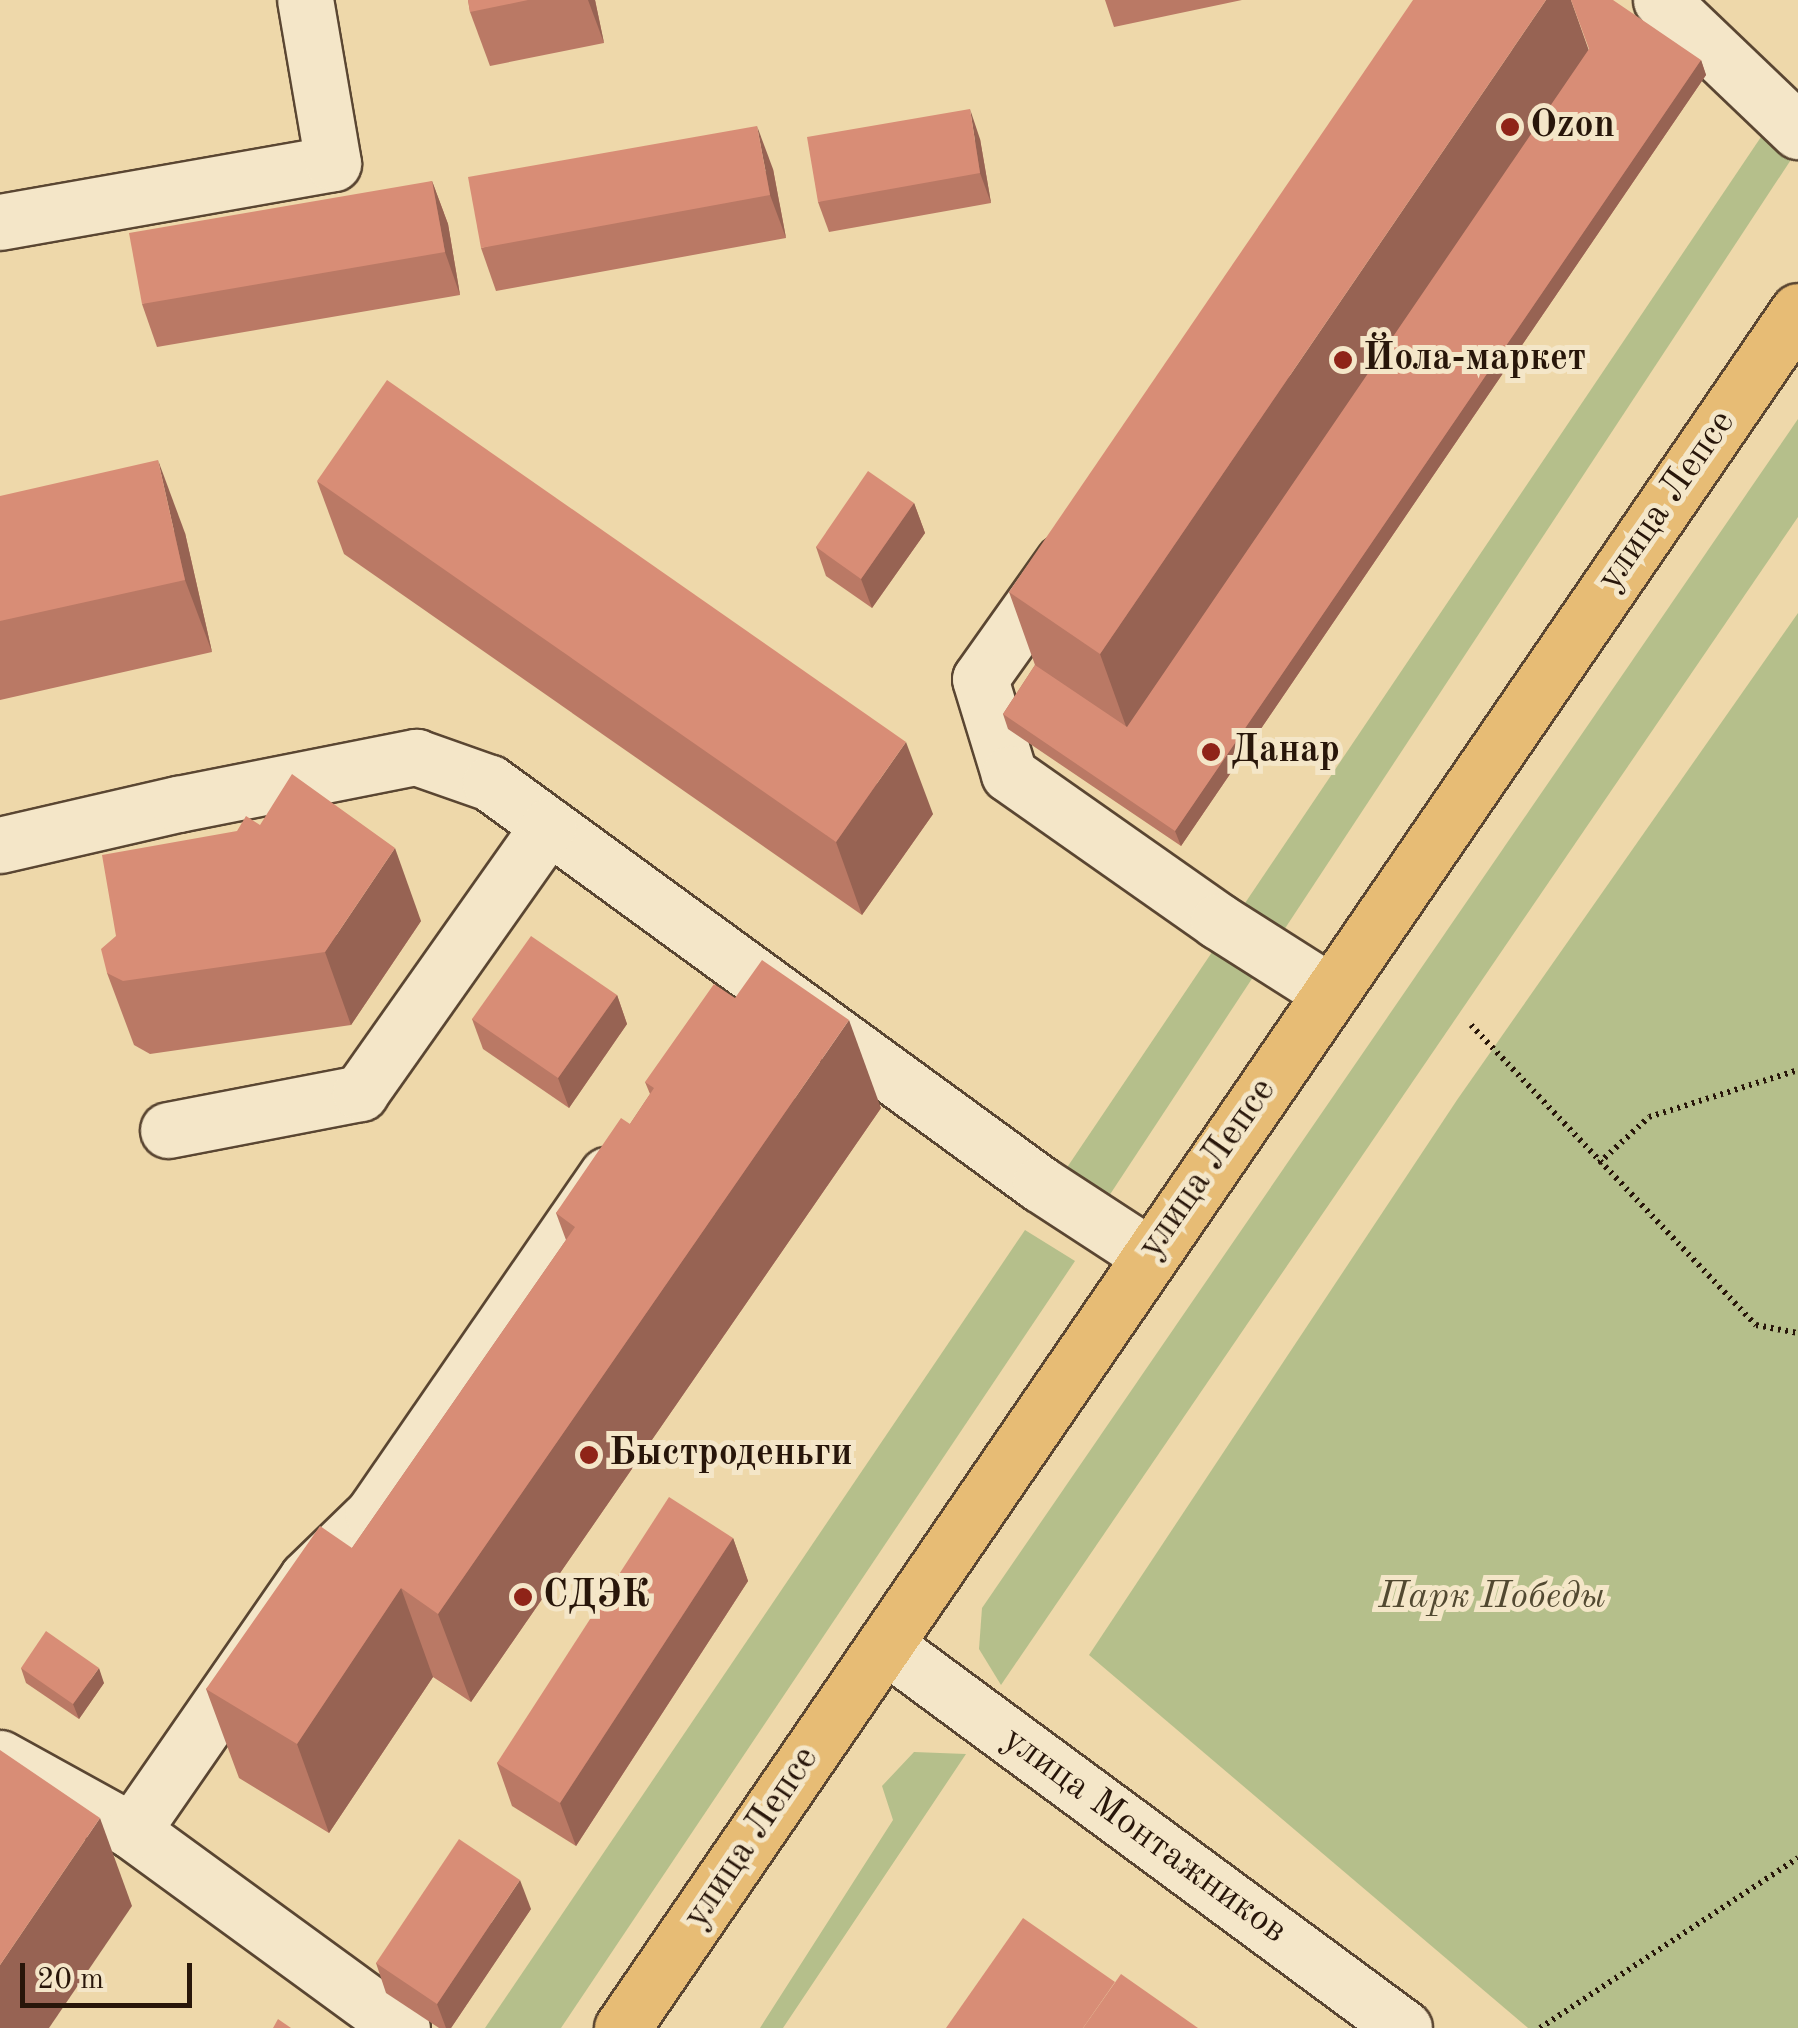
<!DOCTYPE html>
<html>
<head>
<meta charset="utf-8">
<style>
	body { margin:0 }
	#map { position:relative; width:1798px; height:2028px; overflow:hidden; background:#eed8aa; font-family:"Old Standard TT",serif }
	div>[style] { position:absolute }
	.green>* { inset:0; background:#b5bf8b }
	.path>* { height:6px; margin-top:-3px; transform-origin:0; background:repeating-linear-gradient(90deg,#28160a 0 2.5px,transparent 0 7.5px) }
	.roads { filter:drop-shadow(2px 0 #5a4632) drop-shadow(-2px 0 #5a4632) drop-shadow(0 2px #5a4632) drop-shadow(0 -2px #5a4632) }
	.minor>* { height:55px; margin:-27.5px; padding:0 27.5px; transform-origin:27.5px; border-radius:27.5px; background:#f4e6c8 }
	.major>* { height:55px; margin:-27.5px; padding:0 27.5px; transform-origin:27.5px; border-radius:27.5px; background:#e7bc75 }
	.wall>* { inset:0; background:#ba7965 }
	.shaded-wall>* { inset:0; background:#976353 }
	.building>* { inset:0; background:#d88d76 }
	.dots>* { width:28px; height:28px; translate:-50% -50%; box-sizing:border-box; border:5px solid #f4e6c8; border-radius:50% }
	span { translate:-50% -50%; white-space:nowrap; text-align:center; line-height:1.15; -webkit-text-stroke:10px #f4e6c8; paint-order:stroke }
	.poi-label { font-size:38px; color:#28160a; font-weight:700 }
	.left { translate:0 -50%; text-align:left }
	.street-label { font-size:38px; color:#28160a }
	.park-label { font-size:38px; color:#524931; font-style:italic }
	.scale { position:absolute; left:20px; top:1963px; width:172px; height:45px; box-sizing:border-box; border:5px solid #28160a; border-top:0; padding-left:12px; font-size:30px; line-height:35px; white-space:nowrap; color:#28160a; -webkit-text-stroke:8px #f4e6c8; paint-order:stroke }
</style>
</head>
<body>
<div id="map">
	<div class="green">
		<div style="clip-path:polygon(1794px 88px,1798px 149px,1107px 1199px,1066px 1169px)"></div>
		<div style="clip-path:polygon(1798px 419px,1798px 517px,1001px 1685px,979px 1649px,982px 1608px)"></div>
		<div style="clip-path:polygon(1798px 613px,1798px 2028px,1528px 2028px,1089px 1655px,1457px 1100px)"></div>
		<div style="clip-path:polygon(1025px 1230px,1075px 1261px,561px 2028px,485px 2028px)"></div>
		<div style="clip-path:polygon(914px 1752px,966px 1754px,783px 2028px,760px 2028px,893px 1820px,882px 1786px)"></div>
	</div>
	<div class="path">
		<div style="left:1471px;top:1025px;width:414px;rotate:46.5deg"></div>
		<div style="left:1756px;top:1325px;width:43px;rotate:10.8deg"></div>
		<div style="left:1599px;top:1163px;width:68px;rotate:-42.6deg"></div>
		<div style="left:1649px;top:1117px;width:156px;rotate:-17.5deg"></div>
		<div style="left:1540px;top:2028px;width:309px;rotate:-33.4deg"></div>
	</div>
	<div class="roads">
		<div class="minor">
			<div style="left:1661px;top:0;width:190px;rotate:43.7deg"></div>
			<div style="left:0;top:222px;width:338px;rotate:-10deg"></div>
			<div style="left:333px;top:163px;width:165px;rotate:-99.7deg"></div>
			<div style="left:1063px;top:562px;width:143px;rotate:125.4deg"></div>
			<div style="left:980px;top:679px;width:99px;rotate:73deg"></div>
			<div style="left:1009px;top:774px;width:256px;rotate:35.1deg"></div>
			<div style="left:1218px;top:921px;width:133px;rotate:32.4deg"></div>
			<div style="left:0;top:845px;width:183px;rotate:-13deg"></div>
			<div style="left:178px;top:804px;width:243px;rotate:-11.2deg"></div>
			<div style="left:416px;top:757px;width:78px;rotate:19.4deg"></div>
			<div style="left:490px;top:783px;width:681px;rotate:36.1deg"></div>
			<div style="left:1040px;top:1184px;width:130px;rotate:33.1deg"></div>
			<div style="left:168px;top:1130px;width:196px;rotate:-10.9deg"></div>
			<div style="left:360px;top:1093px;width:327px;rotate:-54.8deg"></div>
			<div style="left:885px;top:1645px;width:645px;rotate:36.43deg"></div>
			<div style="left:0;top:1758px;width:151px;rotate:28.9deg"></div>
			<div style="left:132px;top:1831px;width:334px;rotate:36.1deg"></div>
			<div style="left:132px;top:1831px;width:308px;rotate:-55.3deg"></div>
			<div style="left:307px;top:1578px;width:92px;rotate:-44.1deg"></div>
			<div style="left:373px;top:1514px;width:412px;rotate:-55.4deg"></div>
		</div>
		<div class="major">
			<div style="left:622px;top:2028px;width:2081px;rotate:-55.59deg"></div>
		</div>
	</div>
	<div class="wall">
		<div style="clip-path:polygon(468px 0,595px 0,604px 43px,490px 66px,470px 12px)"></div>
		<div style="clip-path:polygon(1105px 0,1242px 0,1114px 27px)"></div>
		<div style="clip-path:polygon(1701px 60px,1706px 75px,1181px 846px,1008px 729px,1003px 714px,1035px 665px,1009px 592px)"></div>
		<div style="clip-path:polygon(980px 139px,991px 203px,829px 232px,818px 202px)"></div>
		<div style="clip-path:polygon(773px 169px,786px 238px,496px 291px,481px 248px)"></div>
		<div style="clip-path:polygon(432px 181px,448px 224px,460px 295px,157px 347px,142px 304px)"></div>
		<div style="clip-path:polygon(317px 481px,933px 814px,862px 915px,344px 554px)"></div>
		<div style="clip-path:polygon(0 496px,185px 533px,212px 652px,0 700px)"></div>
		<div style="clip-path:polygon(914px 503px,925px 533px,872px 608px,826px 576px,816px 547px)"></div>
		<div style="clip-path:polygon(421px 921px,351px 1025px,150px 1054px,134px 1045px,107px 973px)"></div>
		<div style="clip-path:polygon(617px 995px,627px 1024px,569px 1108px,483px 1049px,472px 1019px)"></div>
		<div style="clip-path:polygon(645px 1082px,881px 1108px,471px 1702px,433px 1677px,329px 1833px,239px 1778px,206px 1689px,352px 1548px,566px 1240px,556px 1213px,630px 1124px,650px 1094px)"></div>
		<div style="clip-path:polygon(733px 1538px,748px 1581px,576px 1846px,512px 1806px,497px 1763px)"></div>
		<div style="clip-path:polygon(21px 1668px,104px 1683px,79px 1719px,26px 1683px)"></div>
		<div style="clip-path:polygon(531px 1909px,451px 2028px,439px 2028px,386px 1993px,376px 1963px)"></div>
	</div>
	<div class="shaded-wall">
		<div style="clip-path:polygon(588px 0,595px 0,604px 43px)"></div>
		<div style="clip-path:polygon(1546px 0,1571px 0,1594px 65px,1132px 743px,1100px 654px)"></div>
		<div style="clip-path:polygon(1701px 60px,1706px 75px,1181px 846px,1175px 831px)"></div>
		<div style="clip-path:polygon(970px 109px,980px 139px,991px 203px,980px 173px)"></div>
		<div style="clip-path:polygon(757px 126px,773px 169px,786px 238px,770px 195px)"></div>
		<div style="clip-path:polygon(432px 181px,448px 224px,460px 295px,445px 252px)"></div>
		<div style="clip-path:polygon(158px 460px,185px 533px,212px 652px,185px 580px)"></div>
		<div style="clip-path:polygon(914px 503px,925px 533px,872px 608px,861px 579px)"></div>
		<div style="clip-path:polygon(906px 742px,933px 814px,862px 915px,836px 842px)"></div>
		<div style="clip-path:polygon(395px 848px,421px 921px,351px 1025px,325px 952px)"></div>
		<div style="clip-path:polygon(617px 995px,627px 1024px,569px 1108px,558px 1078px)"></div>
		<div style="clip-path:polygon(849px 1020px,881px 1108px,471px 1702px,438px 1614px)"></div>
		<div style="clip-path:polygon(733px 1538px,748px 1581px,576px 1846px,560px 1803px)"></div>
		<div style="clip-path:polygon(401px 1588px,433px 1677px,329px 1833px,297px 1744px)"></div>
		<div style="clip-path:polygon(99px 1668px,104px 1683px,79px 1719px,73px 1704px)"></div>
		<div style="clip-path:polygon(100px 1818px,132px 1906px,49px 2028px,0 2028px,0 1965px)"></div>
		<div style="clip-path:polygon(520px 1880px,531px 1909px,451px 2028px,446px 2028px,437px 2004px)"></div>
	</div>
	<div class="building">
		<div style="clip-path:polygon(468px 0,528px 0,470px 12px)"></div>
		<div style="clip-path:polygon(1413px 0,1546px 0,1100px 654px,1009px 592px)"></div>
		<div style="clip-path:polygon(1571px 0,1613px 0,1701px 60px,1175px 831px,1003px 714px,1035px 665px,1127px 727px,1589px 49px)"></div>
		<div style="clip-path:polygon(970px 109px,980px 173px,818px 202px,807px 137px)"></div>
		<div style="clip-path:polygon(757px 126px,770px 195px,481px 248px,468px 177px)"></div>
		<div style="clip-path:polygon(432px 181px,445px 252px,142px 304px,129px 233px)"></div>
		<div style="clip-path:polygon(387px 380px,906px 742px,836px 842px,317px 481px)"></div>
		<div style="clip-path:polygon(158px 460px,185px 580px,0 621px,0 496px)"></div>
		<div style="clip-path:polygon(868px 471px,914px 503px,861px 579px,816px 547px)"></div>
		<div style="clip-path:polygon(292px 774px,395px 848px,325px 952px,123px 981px,107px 973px,101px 949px,116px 936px,102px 855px,237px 831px,246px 816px,260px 825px)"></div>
		<div style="clip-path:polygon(531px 936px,617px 995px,558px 1078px,472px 1019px)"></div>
		<div style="clip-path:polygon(762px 960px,849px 1020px,438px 1614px,401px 1588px,297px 1744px,206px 1689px,320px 1526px,352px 1548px,575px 1227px,556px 1213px,621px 1118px,630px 1124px,654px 1088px,645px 1082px,714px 984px,735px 998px)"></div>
		<div style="clip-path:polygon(669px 1497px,733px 1538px,560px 1803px,497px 1763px)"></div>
		<div style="clip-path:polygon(46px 1631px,99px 1668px,73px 1704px,21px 1668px)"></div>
		<div style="clip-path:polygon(0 1750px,100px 1818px,0 1965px)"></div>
		<div style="clip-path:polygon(459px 1839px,520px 1880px,437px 2004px,376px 1963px)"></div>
		<div style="clip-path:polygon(1023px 1918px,1115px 1982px,1083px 2028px,946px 2028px)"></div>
		<div style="clip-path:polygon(1121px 1974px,1198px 2028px,1083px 2028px)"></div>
		<div style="clip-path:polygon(278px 2019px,291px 2028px,273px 2028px)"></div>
	</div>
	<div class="dots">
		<div style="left:1510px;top:127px;background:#8f2418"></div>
		<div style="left:1343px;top:360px;background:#8f2418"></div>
		<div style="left:1211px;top:752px;background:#8f2418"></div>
		<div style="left:589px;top:1455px;background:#8f2418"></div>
		<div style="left:523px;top:1597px;background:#8f2418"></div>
	</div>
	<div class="poi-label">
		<span class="left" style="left:1530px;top:127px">Ozon</span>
		<span class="left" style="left:1363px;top:360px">Йола-маркет</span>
		<span class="left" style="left:1231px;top:752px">Данар</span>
		<span class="left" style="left:609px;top:1455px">Быстроденьги</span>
		<span class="left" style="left:543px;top:1597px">СДЭК</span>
	</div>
	<div class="street-label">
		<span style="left:1667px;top:501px;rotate:-55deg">улица Лепсе</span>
		<span style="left:1208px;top:1169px;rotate:-55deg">улица Лепсе</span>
		<span style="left:1144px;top:1836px;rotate:36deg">улица Монтажников</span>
		<span style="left:752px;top:1838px;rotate:-56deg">улица Лепсе</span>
	</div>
	<div class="park-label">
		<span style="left:1492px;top:1598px">Парк Победы</span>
	</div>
	<div class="scale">20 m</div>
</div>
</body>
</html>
